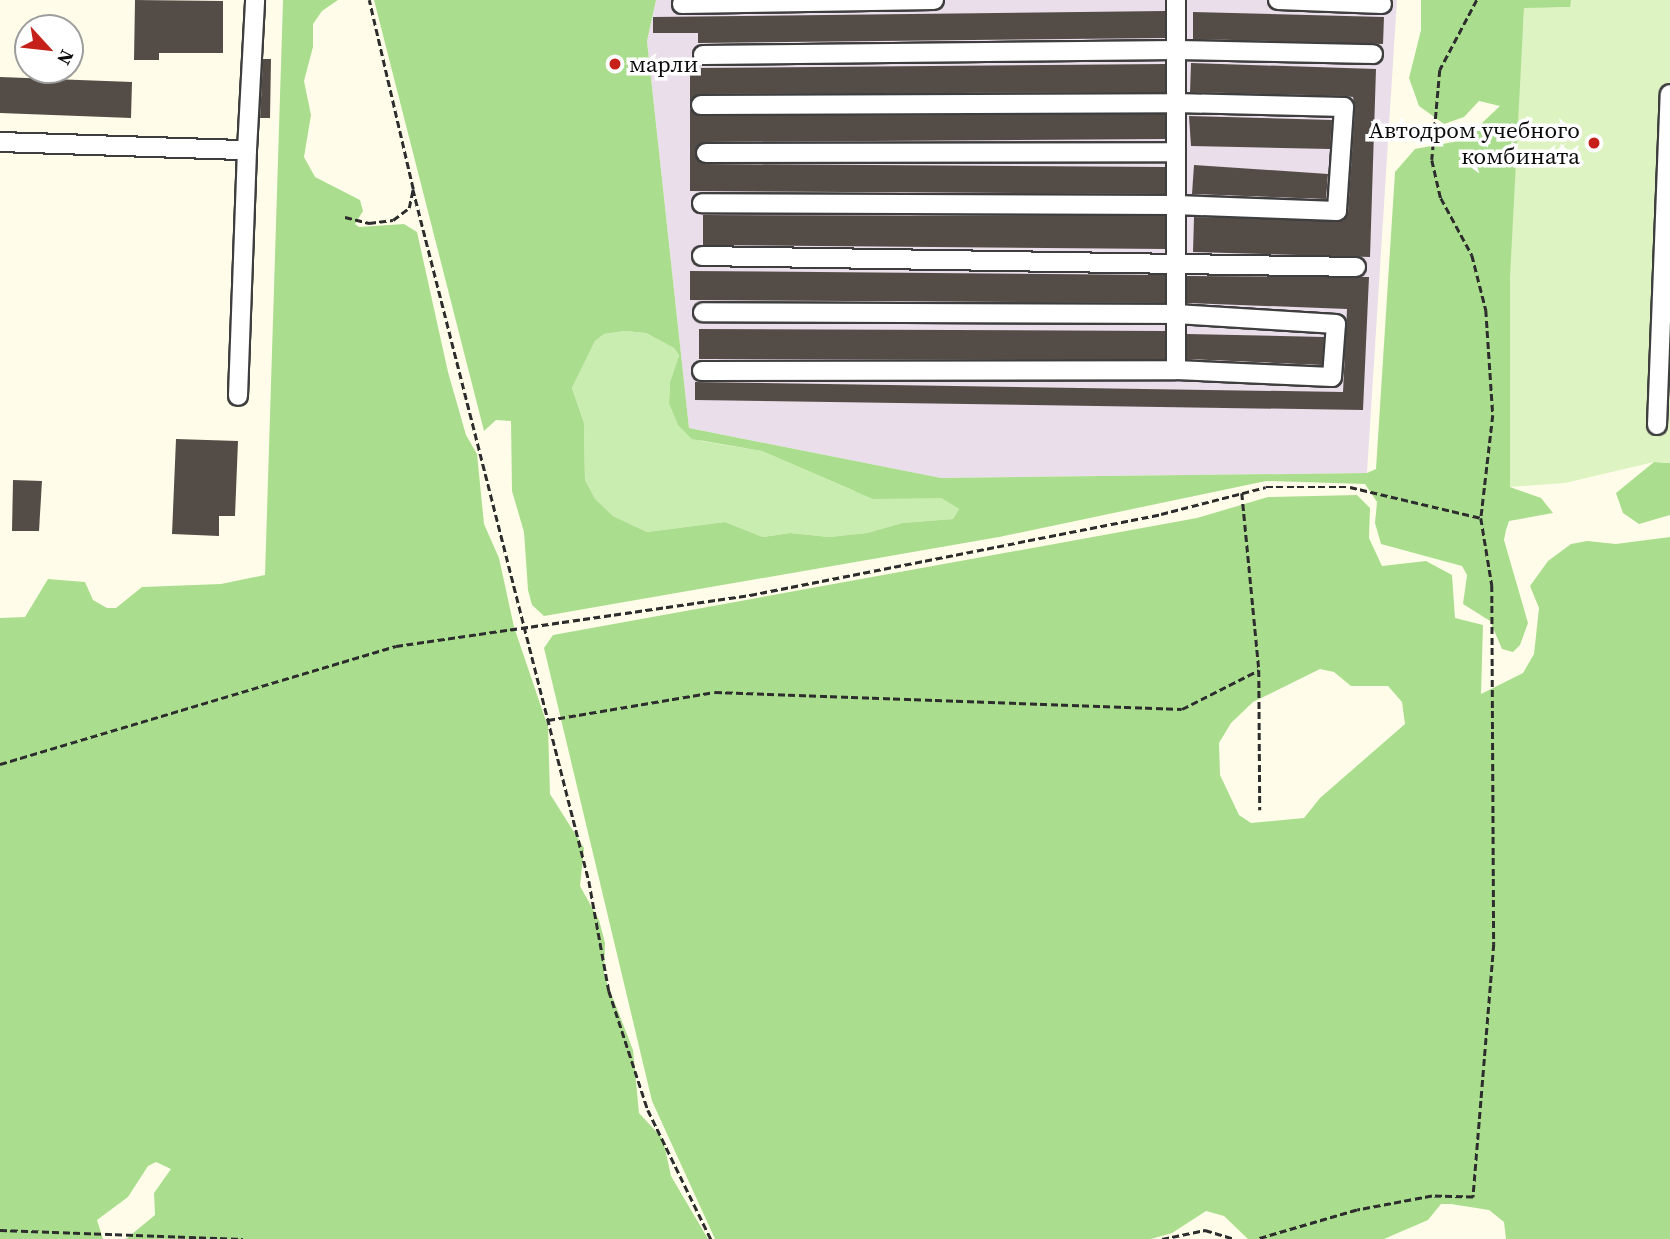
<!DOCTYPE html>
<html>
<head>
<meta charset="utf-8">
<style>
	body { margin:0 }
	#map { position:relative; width:1670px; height:1239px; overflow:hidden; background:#fffde9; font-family:"Source Serif 4",serif }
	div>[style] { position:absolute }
	.industrial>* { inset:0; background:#ebdeeb }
	.green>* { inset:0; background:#c9ecb0 }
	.forest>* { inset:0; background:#aade8e }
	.pitch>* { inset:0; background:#ddf3c2 }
	.building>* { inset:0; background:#544d47 }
	.path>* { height:2.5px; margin-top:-1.25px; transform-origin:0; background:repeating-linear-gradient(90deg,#2d2d2d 0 7px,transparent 0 10.5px) }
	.roads { filter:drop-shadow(2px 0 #3e3e3e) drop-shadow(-2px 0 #3e3e3e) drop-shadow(0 2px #3e3e3e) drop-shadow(0 -2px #3e3e3e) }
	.minor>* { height:18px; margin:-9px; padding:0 9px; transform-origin:9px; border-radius:9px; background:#fff }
	.dots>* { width:19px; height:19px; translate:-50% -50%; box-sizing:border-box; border:4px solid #fff; border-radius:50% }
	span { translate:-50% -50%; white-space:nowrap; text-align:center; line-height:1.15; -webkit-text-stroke:7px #fff; paint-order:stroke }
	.poi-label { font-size:23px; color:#0b0b0b }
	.left { translate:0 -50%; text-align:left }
	.right { translate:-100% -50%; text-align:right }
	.north { position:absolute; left:14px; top:14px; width:70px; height:70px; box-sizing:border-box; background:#fff; border:2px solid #9d9d9d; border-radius:50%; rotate:117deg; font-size:19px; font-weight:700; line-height:28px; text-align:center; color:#0b0b0b }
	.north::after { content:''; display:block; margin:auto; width:24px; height:32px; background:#c52019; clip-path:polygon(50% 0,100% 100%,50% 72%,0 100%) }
</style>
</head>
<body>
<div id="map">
	<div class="industrial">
		<div style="clip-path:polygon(656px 0,1397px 0,1367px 473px,940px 478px,689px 428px,647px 41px)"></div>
	</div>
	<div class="green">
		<div style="clip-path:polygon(625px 331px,646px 333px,674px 348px,679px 357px,670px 382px,669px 404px,678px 425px,701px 441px,762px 451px,854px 491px,894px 498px,941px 498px,959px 509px,953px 519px,902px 523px,867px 533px,829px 537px,790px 533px,763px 537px,725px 522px,647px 532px,613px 516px,595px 500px,585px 480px,584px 423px,572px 388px,595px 341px,604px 334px)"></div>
	</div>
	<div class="forest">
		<div style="clip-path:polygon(283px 0,338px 0,322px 11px,313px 24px,313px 47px,304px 81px,311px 115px,304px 157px,315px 177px,360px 200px,363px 211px,355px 224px,359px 227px,404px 224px,417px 232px,448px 372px,466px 435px,477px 454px,484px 524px,499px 558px,514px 627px,548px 727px,550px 794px,584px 848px,580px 886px,599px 920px,605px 943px,604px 975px,633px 1050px,639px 1113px,663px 1139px,671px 1176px,708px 1239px,126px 1239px,155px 1215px,154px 1193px,171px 1169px,156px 1162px,148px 1166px,128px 1197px,97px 1220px,103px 1239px,0 1239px,0 618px,25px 617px,48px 579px,85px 582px,93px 600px,107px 608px,116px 608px,142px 587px,221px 584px,265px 575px)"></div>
		<div style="clip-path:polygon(evenodd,374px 0,656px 0,647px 41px,689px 428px,941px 478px,1367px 473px,1376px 469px,1395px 172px,1415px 149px,1464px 140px,1500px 106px,1479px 101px,1464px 117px,1444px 124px,1419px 106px,1409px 78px,1421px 30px,1421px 0,1571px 0,1571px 7px,1524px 9px,1510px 487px,1541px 498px,1553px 513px,1509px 521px,1506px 530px,1504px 540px,1528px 623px,1520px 645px,1513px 652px,1502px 649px,1490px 621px,1463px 604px,1467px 575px,1462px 566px,1381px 544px,1375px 523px,1377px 502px,1365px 484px,1266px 481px,999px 537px,544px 616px,532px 605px,528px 590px,524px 532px,512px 491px,511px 421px,496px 420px,484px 431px,374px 0,625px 331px,646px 333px,674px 348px,679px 356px,670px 382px,669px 404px,678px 425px,692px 439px,762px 451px,873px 499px,941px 498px,959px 509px,953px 519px,902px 523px,867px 533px,829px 537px,790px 533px,763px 537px,725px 522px,647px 532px,613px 516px,595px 499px,585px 480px,584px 423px,572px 388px,595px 341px,604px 334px,625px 331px)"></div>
		<div style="clip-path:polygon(1654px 462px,1670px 463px,1670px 515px,1639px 524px,1623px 513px,1616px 493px)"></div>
		<div style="clip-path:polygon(evenodd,1357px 495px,1370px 508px,1369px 538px,1382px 566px,1426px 561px,1452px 575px,1455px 618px,1483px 625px,1481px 694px,1523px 673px,1534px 654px,1539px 608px,1530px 586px,1548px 561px,1571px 544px,1587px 541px,1616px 544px,1670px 537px,1670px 1239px,1506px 1239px,1504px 1222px,1489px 1210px,1451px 1204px,1441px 1204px,1428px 1220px,1384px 1239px,1248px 1239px,1224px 1216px,1206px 1211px,1172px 1233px,1151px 1239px,715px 1239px,652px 1101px,544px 648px,553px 635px,1197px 518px,1268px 497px,1357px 495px,1320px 669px,1334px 672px,1351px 686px,1388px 686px,1402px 702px,1405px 724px,1320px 798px,1304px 818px,1251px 823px,1239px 815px,1220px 775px,1219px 743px,1231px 723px,1253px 702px,1320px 669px)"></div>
	</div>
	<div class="pitch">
		<div style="clip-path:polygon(1571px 0,1670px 0,1670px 463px,1654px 462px,1565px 483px,1510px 487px,1510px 277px,1524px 8px,1570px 7px)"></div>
	</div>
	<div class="building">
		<div style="clip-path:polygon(135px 0,223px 1px,223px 53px,159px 53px,159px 60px,134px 60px)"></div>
		<div style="clip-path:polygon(1165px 11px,1165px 38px,698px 43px,698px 33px,653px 33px,653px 17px)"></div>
		<div style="clip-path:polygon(1193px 12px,1384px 17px,1383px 44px,1193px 39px)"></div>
		<div style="clip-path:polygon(263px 59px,271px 59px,270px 118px,260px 118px)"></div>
		<div style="clip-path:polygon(1191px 63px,1376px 69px,1370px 257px,1193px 252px,1194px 217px,1343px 221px,1348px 212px,1355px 108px,1353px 97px,1344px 96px,1190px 92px)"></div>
		<div style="clip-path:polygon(1165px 64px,1165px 92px,701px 94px,690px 102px,690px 68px)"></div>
		<div style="clip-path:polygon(0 77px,132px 82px,131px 118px,0 113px)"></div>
		<div style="clip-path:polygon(690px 109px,701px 116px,1165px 114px,1165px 139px,706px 142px,695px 152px,706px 164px,1165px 167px,1165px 194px,690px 191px)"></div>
		<div style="clip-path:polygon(1189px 116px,1332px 120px,1330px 149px,1191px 146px)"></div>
		<div style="clip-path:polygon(1194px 165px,1328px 174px,1326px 199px,1192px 194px)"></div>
		<div style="clip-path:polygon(703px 215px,1165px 216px,1165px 249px,703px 245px)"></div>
		<div style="clip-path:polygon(690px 271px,1165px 275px,1165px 303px,690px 300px)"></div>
		<div style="clip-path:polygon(1187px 276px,1369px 277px,1363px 410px,695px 400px,695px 382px,1343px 392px,1347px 309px,1187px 303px)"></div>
		<div style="clip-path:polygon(699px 329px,1165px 331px,1165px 359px,699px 359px)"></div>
		<div style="clip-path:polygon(1187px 334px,1324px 337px,1322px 365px,1187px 359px)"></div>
		<div style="clip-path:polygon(176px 439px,238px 441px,235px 516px,219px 516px,219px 536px,172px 534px)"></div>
		<div style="clip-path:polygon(13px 480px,42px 481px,39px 531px,12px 531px)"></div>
	</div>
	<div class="path">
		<div style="left:1477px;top:0;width:79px;rotate:117.9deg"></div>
		<div style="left:1440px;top:70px;width:90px;rotate:95.1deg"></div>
		<div style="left:1432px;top:160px;width:39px;rotate:77deg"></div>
		<div style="left:1441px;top:198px;width:65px;rotate:61.5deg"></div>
		<div style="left:1472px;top:255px;width:57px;rotate:75.7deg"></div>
		<div style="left:1486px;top:310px;width:105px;rotate:86.2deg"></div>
		<div style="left:1493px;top:415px;width:104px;rotate:96.6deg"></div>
		<div style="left:413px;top:189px;width:714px;rotate:75.73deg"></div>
		<div style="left:589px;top:881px;width:112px;rotate:79.7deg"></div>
		<div style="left:609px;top:991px;width:125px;rotate:71.9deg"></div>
		<div style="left:648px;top:1110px;width:144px;rotate:64deg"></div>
		<div style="left:345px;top:217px;width:25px;rotate:14deg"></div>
		<div style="left:369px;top:223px;width:24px;rotate:-7deg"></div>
		<div style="left:393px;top:220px;width:20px;rotate:-37deg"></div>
		<div style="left:409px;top:208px;width:19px;rotate:-78deg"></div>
		<div style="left:413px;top:189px;width:194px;rotate:-103.1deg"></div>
		<div style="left:1242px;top:493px;width:178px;rotate:84.5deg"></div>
		<div style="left:1259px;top:670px;width:140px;rotate:89.6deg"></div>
		<div style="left:548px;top:720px;width:169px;rotate:-9.5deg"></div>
		<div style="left:715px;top:692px;width:467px;rotate:2.1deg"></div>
		<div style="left:1182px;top:709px;width:86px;rotate:-26.9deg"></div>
		<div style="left:0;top:764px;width:413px;rotate:-16.6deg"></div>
		<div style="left:396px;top:646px;width:358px;rotate:-8.2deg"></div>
		<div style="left:750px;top:595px;width:419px;rotate:-11.1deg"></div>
		<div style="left:1161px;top:514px;width:108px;rotate:-14.4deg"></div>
		<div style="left:1266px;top:487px;width:84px"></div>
		<div style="left:1350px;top:487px;width:135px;rotate:13.3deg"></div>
		<div style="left:1481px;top:518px;width:68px;rotate:80.7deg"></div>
		<div style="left:1492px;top:585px;width:359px;rotate:89.7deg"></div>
		<div style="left:1494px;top:944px;width:254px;rotate:94.7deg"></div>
		<div style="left:1473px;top:1197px;width:41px;rotate:-178.6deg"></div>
		<div style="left:1432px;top:1196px;width:76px;rotate:169.4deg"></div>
		<div style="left:1357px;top:1210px;width:103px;rotate:163.7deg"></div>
		<div style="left:0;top:1230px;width:243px;rotate:2.1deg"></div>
		<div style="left:1162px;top:1239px;width:44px;rotate:-11.8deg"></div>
		<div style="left:1205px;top:1230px;width:30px;rotate:17deg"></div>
	</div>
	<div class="roads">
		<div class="minor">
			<div style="left:1278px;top:0;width:104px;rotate:2.2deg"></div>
			<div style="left:682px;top:4px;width:252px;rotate:-0.9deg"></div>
			<div style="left:703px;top:55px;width:473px;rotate:-0.6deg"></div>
			<div style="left:1176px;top:50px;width:197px;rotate:1.2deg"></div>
			<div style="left:701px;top:105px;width:475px;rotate:-0.2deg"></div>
			<div style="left:1176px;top:103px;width:168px;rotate:1.4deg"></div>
			<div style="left:1344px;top:107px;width:104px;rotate:93.9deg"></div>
			<div style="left:1337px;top:211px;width:161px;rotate:-177.9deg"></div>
			<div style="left:1176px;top:205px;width:474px;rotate:-179.8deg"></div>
			<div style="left:0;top:142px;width:247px;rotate:1.9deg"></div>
			<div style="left:247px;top:150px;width:246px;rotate:92.1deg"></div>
			<div style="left:247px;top:150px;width:150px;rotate:-86.9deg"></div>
			<div style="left:706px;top:153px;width:470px;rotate:-0.1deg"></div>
			<div style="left:702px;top:256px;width:654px;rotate:0.96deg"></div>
			<div style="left:1176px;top:370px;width:370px;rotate:-90deg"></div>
			<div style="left:702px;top:371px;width:474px;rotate:-0.1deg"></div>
			<div style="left:1176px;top:370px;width:156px;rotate:2.6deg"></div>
			<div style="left:1332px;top:377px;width:53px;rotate:-85.7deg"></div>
			<div style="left:1336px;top:324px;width:160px;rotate:-176.4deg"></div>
			<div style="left:1176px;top:314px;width:473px;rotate:-179.8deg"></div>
			<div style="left:1657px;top:425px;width:331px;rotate:-87.8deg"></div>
		</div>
	</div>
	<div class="dots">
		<div style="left:615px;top:64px;background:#c52019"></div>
		<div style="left:1594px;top:143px;background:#c52019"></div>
	</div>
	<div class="poi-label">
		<span class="left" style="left:629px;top:64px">марли</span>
		<span class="right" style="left:1580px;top:143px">Автодром учебного<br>комбината</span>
	</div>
	<div class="north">N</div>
</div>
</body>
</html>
